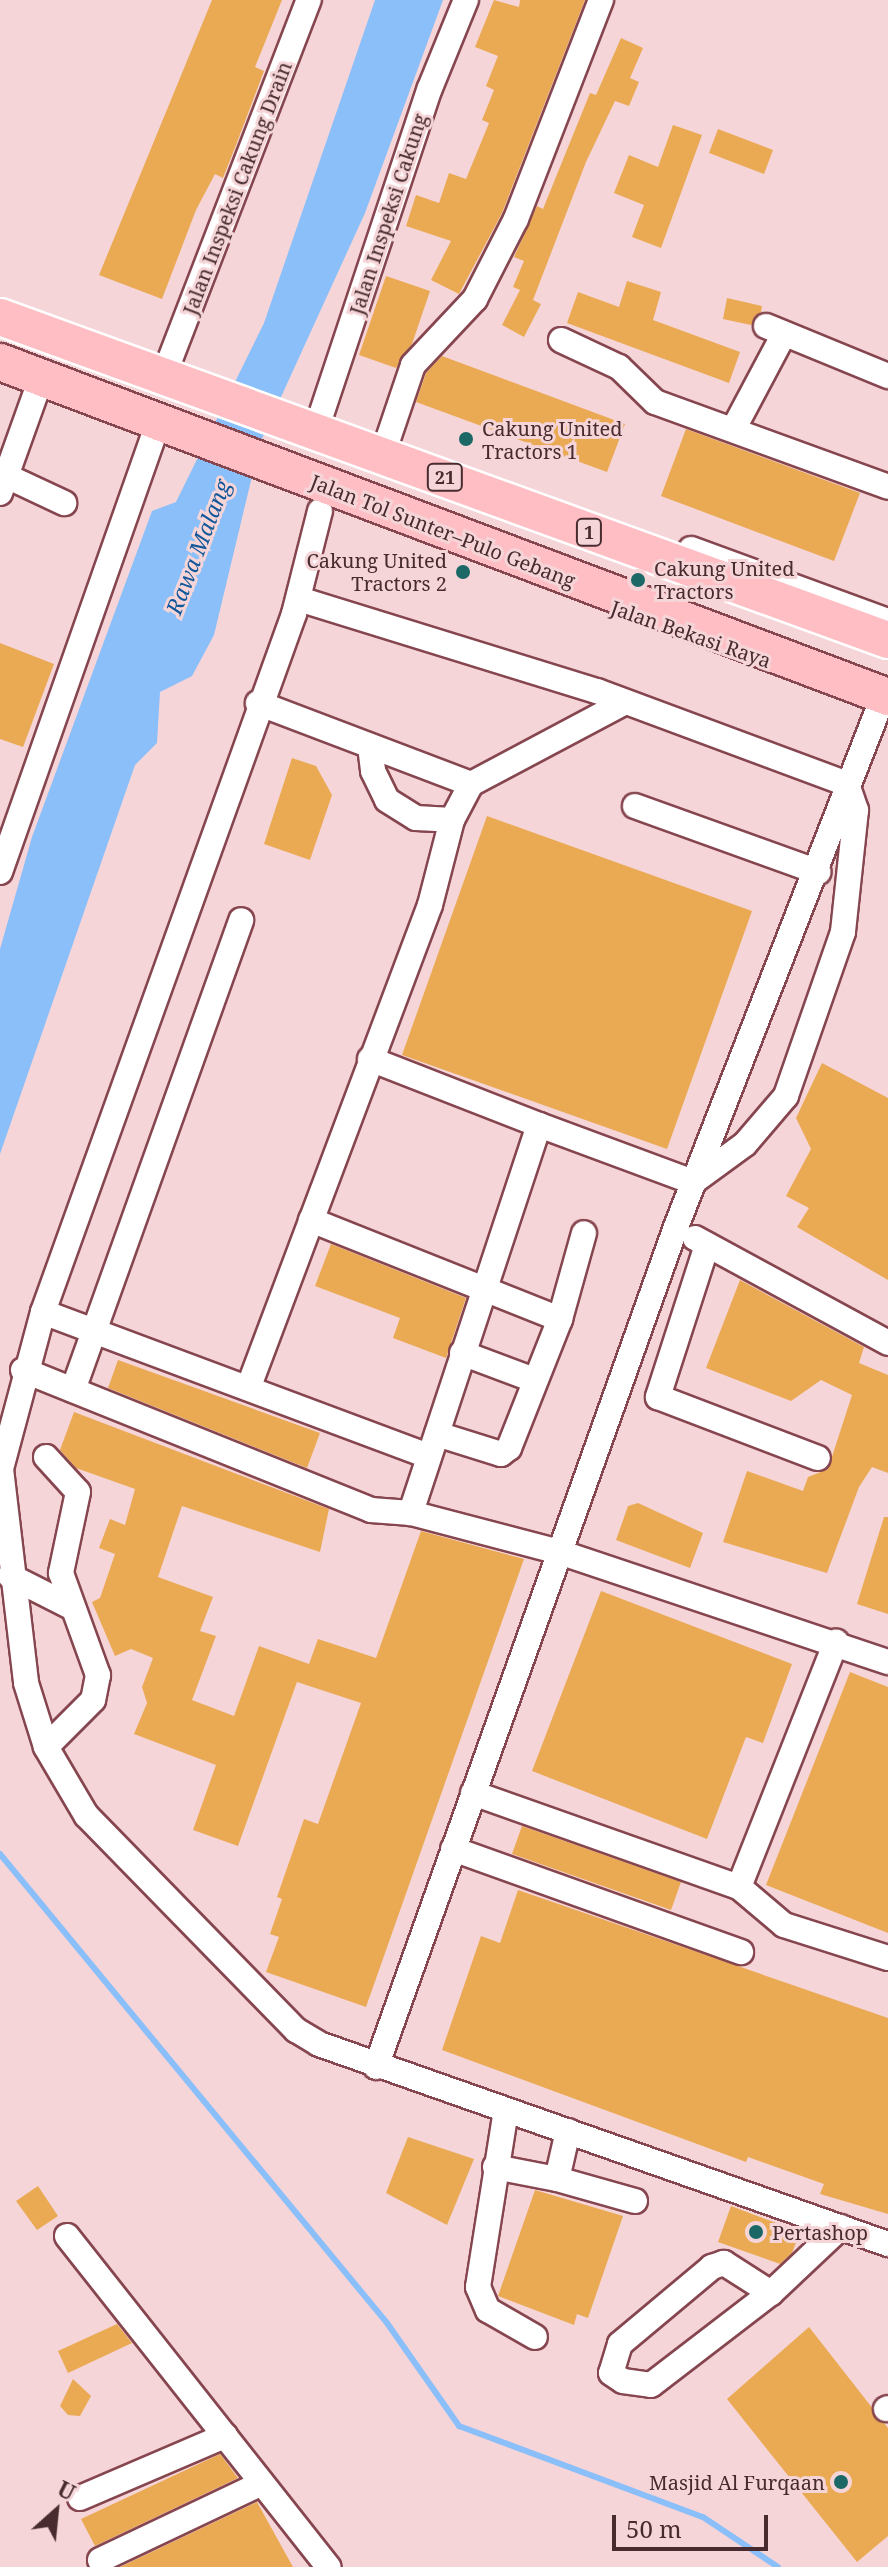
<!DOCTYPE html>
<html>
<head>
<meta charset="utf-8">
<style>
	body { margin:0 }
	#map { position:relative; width:888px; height:2567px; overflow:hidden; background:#f5d5d8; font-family:"Noto Serif",serif }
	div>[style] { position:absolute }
	.water>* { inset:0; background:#8abffa }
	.stream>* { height:6px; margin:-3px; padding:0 3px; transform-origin:3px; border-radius:3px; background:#8abffa }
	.building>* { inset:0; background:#eaaa54 }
	.roads { filter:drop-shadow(2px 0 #86464f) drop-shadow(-2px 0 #86464f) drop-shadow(0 2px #86464f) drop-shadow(0 -2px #86464f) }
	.minor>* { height:24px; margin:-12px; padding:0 12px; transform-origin:12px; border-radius:12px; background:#fff }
	.highway>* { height:36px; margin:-18px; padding:0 18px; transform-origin:18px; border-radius:18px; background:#febec4 }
	.bridges { filter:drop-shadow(2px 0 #fff) drop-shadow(-2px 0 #fff) drop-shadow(0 2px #fff) drop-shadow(0 -2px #fff) }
	.highway-bridge>* { height:36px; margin:-18px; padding:0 18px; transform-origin:18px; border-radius:18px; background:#febec4 }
	.dots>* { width:22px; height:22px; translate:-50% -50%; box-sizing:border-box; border:4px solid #f5d5d8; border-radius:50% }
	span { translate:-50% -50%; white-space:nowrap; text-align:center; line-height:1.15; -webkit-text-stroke:6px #f5d5d8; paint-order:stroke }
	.shield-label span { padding:2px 6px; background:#f5d5d8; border:2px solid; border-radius:6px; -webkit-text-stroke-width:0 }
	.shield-label { font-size:18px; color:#482b2e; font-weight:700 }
	.street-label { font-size:20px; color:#482b2e }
	.poi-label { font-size:20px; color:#482b2e }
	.left { translate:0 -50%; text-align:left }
	.right { translate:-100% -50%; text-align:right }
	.water-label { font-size:22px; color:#115799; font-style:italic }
	.north { position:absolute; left:16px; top:2471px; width:80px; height:80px; -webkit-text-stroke:6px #f5d5d8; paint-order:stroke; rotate:27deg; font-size:22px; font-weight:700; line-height:32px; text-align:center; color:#482b2e }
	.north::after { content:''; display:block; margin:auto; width:28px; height:36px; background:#482b2e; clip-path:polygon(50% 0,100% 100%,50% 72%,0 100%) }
	.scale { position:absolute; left:612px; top:2515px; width:156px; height:36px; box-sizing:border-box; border:4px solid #482b2e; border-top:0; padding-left:10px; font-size:24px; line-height:28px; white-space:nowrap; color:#482b2e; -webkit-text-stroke:6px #f5d5d8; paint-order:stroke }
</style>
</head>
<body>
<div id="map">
	<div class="water">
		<div style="clip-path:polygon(375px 0,443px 0,365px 213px,260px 443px,214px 635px,192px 676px,160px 692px,157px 743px,135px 765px,0 1154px,0 949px,32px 837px,152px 511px,176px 502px,264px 323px)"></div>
	</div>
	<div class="stream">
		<div style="left:0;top:1854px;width:608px;rotate:50.47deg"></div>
		<div style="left:387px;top:2323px;width:126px;rotate:55deg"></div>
		<div style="left:459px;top:2426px;width:260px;rotate:20.5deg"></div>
		<div style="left:703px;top:2517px;width:90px;rotate:33.7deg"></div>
	</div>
	<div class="building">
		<div style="clip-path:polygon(212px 0,282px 0,255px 67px,264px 71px,236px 145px,223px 178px,215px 174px,196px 210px,162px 299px,99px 275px)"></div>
		<div style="clip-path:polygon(494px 0,519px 7px,520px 0,585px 0,502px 213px,459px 294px,431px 280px,451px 241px,406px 226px,416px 195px,439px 203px,449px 173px,466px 179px,489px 123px,482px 120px,494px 90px,486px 86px,498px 56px,475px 47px)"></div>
		<div style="clip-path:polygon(621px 38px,643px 48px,630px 78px,639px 82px,629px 106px,615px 101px,586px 162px,533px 300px,541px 304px,524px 337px,502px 325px,520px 290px,513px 287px,524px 261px,514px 257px,537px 206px,543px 209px,590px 93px,596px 95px)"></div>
		<div style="clip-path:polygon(673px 125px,702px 135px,661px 248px,632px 237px,644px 205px,614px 193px,629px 155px,658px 167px)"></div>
		<div style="clip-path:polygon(718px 129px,773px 150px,764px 174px,709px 153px)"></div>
		<div style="clip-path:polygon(386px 276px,430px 291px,412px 344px,396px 368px,359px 355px)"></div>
		<div style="clip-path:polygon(627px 281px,661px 292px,653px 320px,740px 352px,729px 383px,567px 323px,578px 292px,619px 307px)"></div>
		<div style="clip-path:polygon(727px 298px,762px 306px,761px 312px,751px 325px,723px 319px)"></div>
		<div style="clip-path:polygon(442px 356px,625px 424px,607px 472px,416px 402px,426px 373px)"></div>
		<div style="clip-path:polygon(686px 429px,860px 493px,834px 561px,661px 496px)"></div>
		<div style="clip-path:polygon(0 643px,54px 664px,23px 747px,0 739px)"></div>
		<div style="clip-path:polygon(292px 758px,316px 766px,332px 795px,310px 860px,264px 844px)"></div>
		<div style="clip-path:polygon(487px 816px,752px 911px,667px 1149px,402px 1055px)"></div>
		<div style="clip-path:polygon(822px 1063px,888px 1098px,888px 1280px,797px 1227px,809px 1208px,786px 1196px,811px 1149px,796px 1118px)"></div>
		<div style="clip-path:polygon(331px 1244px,466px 1298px,446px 1358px,393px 1338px,400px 1318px,315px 1286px)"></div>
		<div style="clip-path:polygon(740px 1280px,864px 1347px,859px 1363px,888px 1375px,888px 1473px,872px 1467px,859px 1487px,827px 1573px,723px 1542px,747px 1471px,803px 1491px,808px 1477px,828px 1469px,852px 1395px,821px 1380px,791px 1401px,706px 1368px)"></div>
		<div style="clip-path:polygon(118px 1360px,320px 1433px,307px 1468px,108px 1388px)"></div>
		<div style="clip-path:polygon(74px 1412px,329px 1509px,320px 1552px,182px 1506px,158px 1577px,213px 1597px,200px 1631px,216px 1636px,192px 1700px,234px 1716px,259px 1646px,309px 1664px,318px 1639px,376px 1658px,421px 1531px,524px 1559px,366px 2007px,266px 1972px,279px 1937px,270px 1934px,282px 1899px,277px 1897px,304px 1819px,318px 1824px,361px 1703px,297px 1682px,238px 1846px,193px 1830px,216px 1765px,134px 1734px,147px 1703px,142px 1687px,153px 1658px,131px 1649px,115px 1656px,92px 1602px,100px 1598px,115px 1554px,99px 1548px,110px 1519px,125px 1525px,135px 1489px,76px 1468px,60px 1450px)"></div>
		<div style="clip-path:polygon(638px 1503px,703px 1533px,690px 1568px,616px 1540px,628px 1506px)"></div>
		<div style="clip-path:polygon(884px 1517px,888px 1517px,888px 1614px,857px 1604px)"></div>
		<div style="clip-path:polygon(601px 1591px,792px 1664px,763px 1743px,746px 1737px,707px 1839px,532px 1771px)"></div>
		<div style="clip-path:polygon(850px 1672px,888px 1687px,888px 1933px,766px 1885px)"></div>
		<div style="clip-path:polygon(522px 1826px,681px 1882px,671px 1910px,512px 1854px)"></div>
		<div style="clip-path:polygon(518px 1890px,888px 2018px,888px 2214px,820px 2194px,824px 2184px,748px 2157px,746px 2162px,442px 2050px,481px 1936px,500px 1943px)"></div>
		<div style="clip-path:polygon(408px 2137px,474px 2159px,447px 2225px,386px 2193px)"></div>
		<div style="clip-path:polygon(38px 2186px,58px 2216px,37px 2230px,16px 2201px)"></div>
		<div style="clip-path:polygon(535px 2190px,623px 2216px,588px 2318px,577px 2314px,574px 2325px,498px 2296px)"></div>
		<div style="clip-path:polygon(731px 2206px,800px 2232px,792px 2253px,780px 2264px,718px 2242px)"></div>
		<div style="clip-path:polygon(117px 2324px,132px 2343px,68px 2373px,58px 2351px)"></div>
		<div style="clip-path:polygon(809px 2327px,888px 2428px,888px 2536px,857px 2562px,727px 2399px)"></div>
		<div style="clip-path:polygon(73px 2379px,91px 2396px,80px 2416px,68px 2415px,60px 2406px)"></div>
		<div style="clip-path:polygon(220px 2454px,238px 2478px,95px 2546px,81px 2519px)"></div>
		<div style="clip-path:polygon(257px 2502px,293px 2567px,120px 2567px)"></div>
	</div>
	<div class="roads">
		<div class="minor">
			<div style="left:766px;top:326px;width:132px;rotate:22.3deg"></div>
			<div style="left:561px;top:340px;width:64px;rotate:25deg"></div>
			<div style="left:619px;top:367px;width:50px;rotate:44.2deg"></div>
			<div style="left:655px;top:402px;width:248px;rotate:20deg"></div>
			<div style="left:164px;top:375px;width:402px;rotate:-68.9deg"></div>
			<div style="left:734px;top:428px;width:106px;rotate:-62deg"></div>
			<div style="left:316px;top:430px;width:360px;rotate:-71.6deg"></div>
			<div style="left:430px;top:88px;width:95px;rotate:-67.8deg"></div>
			<div style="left:387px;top:442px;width:81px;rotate:-71.3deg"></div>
			<div style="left:413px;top:365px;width:91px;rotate:-46.8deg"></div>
			<div style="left:475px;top:299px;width:90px;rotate:-62.9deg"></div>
			<div style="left:516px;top:219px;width:235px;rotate:-68.8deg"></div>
			<div style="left:0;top:473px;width:71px;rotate:25.1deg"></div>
			<div style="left:0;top:493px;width:104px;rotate:-70.3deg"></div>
			<div style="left:320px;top:511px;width:106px;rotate:104.2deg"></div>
			<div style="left:294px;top:614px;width:742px;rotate:109.78deg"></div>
			<div style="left:43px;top:1312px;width:163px;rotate:105deg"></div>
			<div style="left:1px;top:1469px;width:215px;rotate:83.3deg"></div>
			<div style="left:26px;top:1683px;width:67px;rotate:72.6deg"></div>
			<div style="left:46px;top:1747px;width:79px;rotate:59.5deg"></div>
			<div style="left:86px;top:1815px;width:301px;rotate:45.7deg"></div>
			<div style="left:296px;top:2030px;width:27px;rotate:31deg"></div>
			<div style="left:319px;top:2044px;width:603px;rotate:19.37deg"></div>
			<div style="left:691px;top:549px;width:210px;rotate:20.1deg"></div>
			<div style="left:299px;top:599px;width:312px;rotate:17.2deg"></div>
			<div style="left:597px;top:691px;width:267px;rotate:20.4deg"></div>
			<div style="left:847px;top:784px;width:28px;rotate:71deg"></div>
			<div style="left:856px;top:810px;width:123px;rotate:96.1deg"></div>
			<div style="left:843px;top:932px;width:174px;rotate:109.2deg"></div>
			<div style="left:786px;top:1096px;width:63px;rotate:130.5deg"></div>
			<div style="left:745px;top:1144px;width:64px;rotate:143.8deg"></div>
			<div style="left:693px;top:1182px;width:164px;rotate:-159.7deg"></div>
			<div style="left:539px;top:1125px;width:409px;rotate:108.3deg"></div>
			<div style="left:370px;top:746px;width:25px;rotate:83deg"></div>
			<div style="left:373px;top:771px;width:32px;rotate:64deg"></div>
			<div style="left:387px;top:800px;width:34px;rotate:32deg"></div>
			<div style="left:416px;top:818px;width:36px;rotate:3deg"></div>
			<div style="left:471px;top:784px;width:174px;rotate:-28deg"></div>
			<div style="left:635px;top:806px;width:195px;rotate:19.8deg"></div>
			<div style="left:0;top:872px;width:458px;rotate:-70.6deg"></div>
			<div style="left:370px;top:1059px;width:181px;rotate:21.3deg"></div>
			<div style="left:311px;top:1220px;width:268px;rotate:21.7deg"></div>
			<div style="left:695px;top:1238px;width:220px;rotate:28.5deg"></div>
			<div style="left:707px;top:1245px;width:160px;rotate:107.9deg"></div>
			<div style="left:658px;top:1397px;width:171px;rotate:20.9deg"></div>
			<div style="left:43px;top:1312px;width:412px;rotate:20.5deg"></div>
			<div style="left:462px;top:1353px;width:77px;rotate:20.6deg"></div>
			<div style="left:23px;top:1370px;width:375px;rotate:21.9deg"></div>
			<div style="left:371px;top:1510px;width:40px;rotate:4.3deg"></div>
			<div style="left:411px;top:1513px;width:150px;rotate:14.7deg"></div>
			<div style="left:556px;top:1551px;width:350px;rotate:18.5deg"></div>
			<div style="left:249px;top:1386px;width:514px;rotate:-69.38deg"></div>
			<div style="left:430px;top:905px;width:88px;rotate:-75.5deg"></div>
			<div style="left:452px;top:820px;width:41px;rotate:-62.2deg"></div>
			<div style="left:471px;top:784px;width:228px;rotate:-159.2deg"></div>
			<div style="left:73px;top:1390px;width:499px;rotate:-70.3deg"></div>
			<div style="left:437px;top:1434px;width:67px;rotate:17.4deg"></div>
			<div style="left:501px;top:1454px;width:10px;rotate:-37deg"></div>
			<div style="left:509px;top:1448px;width:139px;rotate:-68.4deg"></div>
			<div style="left:560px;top:1319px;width:89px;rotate:-74.4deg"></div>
			<div style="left:46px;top:1457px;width:47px;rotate:47.6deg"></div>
			<div style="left:78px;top:1492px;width:83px;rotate:101.9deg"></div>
			<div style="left:61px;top:1573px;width:109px;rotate:70.1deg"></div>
			<div style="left:98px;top:1675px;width:25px;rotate:101deg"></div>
			<div style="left:93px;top:1700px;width:66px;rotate:135deg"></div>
			<div style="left:10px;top:1576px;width:68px;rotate:26.9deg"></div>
			<div style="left:473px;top:1793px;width:282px;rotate:19.5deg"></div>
			<div style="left:739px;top:1887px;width:264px;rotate:-68.4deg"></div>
			<div style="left:453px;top:1849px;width:306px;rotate:19.7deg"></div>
			<div style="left:739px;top:1887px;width:59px;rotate:40.2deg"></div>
			<div style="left:784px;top:1925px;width:109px;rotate:17.6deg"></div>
			<div style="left:376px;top:2067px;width:892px;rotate:-70.35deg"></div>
			<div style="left:676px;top:1227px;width:564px;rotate:-68.67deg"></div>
			<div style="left:506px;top:2110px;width:179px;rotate:99deg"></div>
			<div style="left:478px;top:2287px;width:25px;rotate:67deg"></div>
			<div style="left:488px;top:2310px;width:54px;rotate:29.9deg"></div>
			<div style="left:568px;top:2131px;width:49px;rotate:102.9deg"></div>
			<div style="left:557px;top:2179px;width:81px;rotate:15.8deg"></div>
			<div style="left:495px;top:2167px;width:63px;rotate:11deg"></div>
			<div style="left:67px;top:2236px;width:422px;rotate:51.7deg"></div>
			<div style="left:771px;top:2293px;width:56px;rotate:-147.4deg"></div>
			<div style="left:724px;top:2263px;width:13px;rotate:162deg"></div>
			<div style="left:712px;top:2267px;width:120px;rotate:140.1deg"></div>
			<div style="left:620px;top:2344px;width:30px;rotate:107deg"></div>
			<div style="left:611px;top:2373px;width:14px;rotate:34deg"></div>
			<div style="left:623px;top:2381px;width:28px;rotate:8deg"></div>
			<div style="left:651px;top:2385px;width:151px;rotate:-37.5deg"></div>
			<div style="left:771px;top:2293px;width:96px;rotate:-43.3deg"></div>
			<div style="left:886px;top:2409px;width:2px;rotate:-27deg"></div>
			<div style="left:80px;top:2498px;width:158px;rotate:-23.2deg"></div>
			<div style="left:100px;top:2560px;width:179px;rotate:-25.4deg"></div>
		</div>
		<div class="highway">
			<div style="left:0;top:362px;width:949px;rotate:20.67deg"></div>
		</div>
	</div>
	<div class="bridges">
		<div class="highway-bridge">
			<div style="left:0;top:317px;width:945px;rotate:19.99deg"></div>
		</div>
	</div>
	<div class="dots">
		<div style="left:466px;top:439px;background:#1b6866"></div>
		<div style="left:463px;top:572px;background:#1b6866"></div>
		<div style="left:638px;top:580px;background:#1b6866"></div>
		<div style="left:756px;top:2232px;background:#1b6866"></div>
		<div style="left:841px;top:2482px;background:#1b6866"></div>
	</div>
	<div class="shield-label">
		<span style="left:445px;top:477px">21</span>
		<span style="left:589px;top:532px">1</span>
	</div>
	<div class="street-label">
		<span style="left:237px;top:188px;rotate:-69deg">Jalan Inspeksi Cakung Drain</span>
		<span style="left:388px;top:214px;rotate:-72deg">Jalan Inspeksi Cakung</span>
		<span style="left:443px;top:531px;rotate:21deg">Jalan Tol Sunter–Pulo Gebang</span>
		<span style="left:691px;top:634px;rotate:19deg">Jalan Bekasi Raya</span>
	</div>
	<div class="poi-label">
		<span class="left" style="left:482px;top:440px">Cakung United<br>Tractors 1</span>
		<span class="right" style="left:447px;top:572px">Cakung United<br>Tractors 2</span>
		<span class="left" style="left:654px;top:580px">Cakung United<br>Tractors</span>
		<span class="left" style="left:772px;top:2232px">Pertashop</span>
		<span class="right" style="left:825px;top:2482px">Masjid Al Furqaan</span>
	</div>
	<div class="water-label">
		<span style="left:198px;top:547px;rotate:-69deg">Rawa Malang</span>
	</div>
	<div class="north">U</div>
	<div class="scale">50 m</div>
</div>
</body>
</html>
